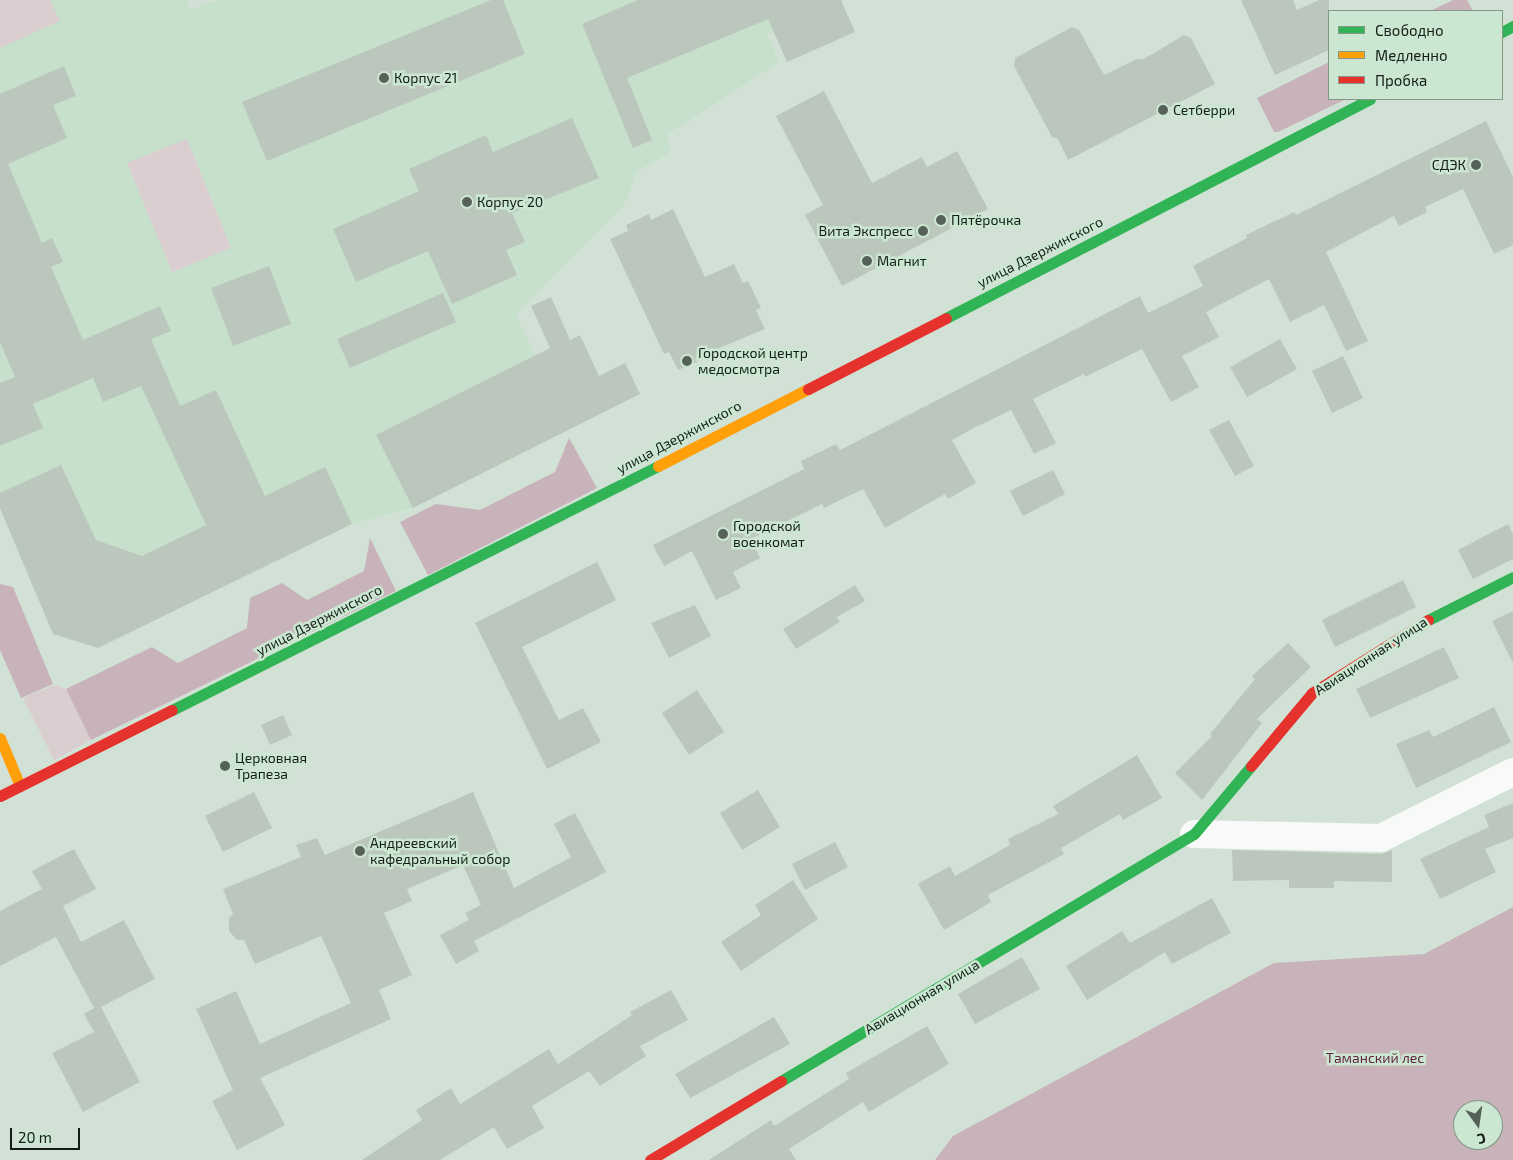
<!DOCTYPE html>
<html>
<head>
<meta charset="utf-8">
<style>
	body { margin:0 }
	#map { position:relative; width:1513px; height:1160px; overflow:hidden; background:#d2e1d5; font-family:"Exo 2",sans-serif }
	div>[style] { position:absolute }
	.built>* { inset:0; background:#c6e0cc }
	.green>* { inset:0; background:#dbced1 }
	.forest>* { inset:0; background:#c8b3ba }
	.building>* { inset:0; background:#bbc7bd }
	.street>* { height:28px; margin:-14px; padding:0 14px; transform-origin:14px; border-radius:14px; background:#f8faf9 }
	.fast>* { height:11px; margin:-5.5px; padding:0 5.5px; transform-origin:5.5px; border-radius:5.5px; background:#30b455 }
	.slow>* { height:11px; margin:-5.5px; padding:0 5.5px; transform-origin:5.5px; border-radius:5.5px; background:#ff9f0a }
	.jam>* { height:11px; margin:-5.5px; padding:0 5.5px; transform-origin:5.5px; border-radius:5.5px; background:#e5322d }
	.dots>* { width:14px; height:14px; translate:-50% -50%; box-sizing:border-box; border:2px solid #cce7d1; border-radius:50% }
	span { translate:-50% -50%; white-space:nowrap; text-align:center; line-height:1.15; -webkit-text-stroke:5px #cce7d1; paint-order:stroke }
	.poi-label { font-size:14px; color:#141e16 }
	.left { translate:0 -50%; text-align:left }
	.right { translate:-100% -50%; text-align:right }
	.street-label { font-size:14px; color:#141e16 }
	.park-label { font-size:14px; color:#602341 }
	.legend { position:absolute; left:1328px; top:10px; width:175px; height:90px; box-sizing:border-box; background:#cce7d1; border:1px solid #829786; margin:0; padding:6px 9px; list-style:none; font-size:15px; color:#141e16 }
	.legend li { display:flex; align-items:center; gap:10px; height:25px }
	.legend b { width:25px; border:1px solid #829786 }
	.north { position:absolute; left:1453px; top:1100px; width:50px; height:50px; box-sizing:border-box; background:#cce7d1; border:1px solid #829786; border-radius:50%; rotate:166deg; font-size:14px; font-weight:700; line-height:20px; text-align:center; color:#141e16 }
	.north::after { content:''; display:block; margin:auto; width:18px; height:22px; background:#566259; clip-path:polygon(50% 0,100% 100%,50% 72%,0 100%) }
	.scale { position:absolute; left:10px; top:1128px; width:70px; height:22px; box-sizing:border-box; border:2px solid #141e16; border-top:0; padding-left:6px; font-size:15px; line-height:18px; white-space:nowrap; color:#141e16; -webkit-text-stroke:4px #cce7d1; paint-order:stroke }
</style>
</head>
<body>
<div id="map">
	<div class="built">
		<div style="clip-path:polygon(0 0,186px 0,190px 10px,217px 0,845px 0,767px 34px,779px 62px,666px 135px,671px 152px,637px 171px,624px 205px,516px 315px,569px 430px,413px 508px,352px 524px,98px 648px,53px 634px,0 508px)"></div>
	</div>
	<div class="green">
		<div style="clip-path:polygon(0 0,50px 0,60px 21px,0 48px)"></div>
		<div style="clip-path:polygon(187px 139px,231px 248px,172px 272px,127px 163px)"></div>
		<div style="clip-path:polygon(54px 685px,66px 689px,91px 740px,54px 760px,23px 698px)"></div>
	</div>
	<div class="forest">
		<div style="clip-path:polygon(1453px 0,1467px 0,1473px 11px,1430px 11px)"></div>
		<div style="clip-path:polygon(1329px 62px,1329px 99px,1346px 99px,1278px 132px,1274px 132px,1257px 98px)"></div>
		<div style="clip-path:polygon(569px 438px,597px 488px,428px 575px,400px 522px,436px 504px,480px 510px,555px 472px)"></div>
		<div style="clip-path:polygon(370px 538px,396px 591px,91px 740px,66px 689px,152px 647px,178px 663px,247px 628px,250px 598px,282px 583px,307px 600px,364px 571px)"></div>
		<div style="clip-path:polygon(0 584px,13px 587px,53px 684px,21px 698px,0 650px)"></div>
		<div style="clip-path:polygon(evenodd,1513px 907px,1513px 1160px,935px 1160px,953px 1136px,1274px 963px,1424px 954px,1513px 907px,1463px 1110px,1493px 1110px,1493px 1140px,1463px 1140px,1463px 1110px)"></div>
	</div>
	<div class="building">
		<div style="clip-path:polygon(491px 0,503px 0,525px 54px,267px 161px,242px 102px)"></div>
		<div style="clip-path:polygon(638px 0,841px 0,855px 32px,787px 62px,768px 19px,627px 78px,652px 140px,633px 148px,582px 24px)"></div>
		<div style="clip-path:polygon(1241px 0,1293px 0,1297px 10px,1319px 0,1329px 0,1329px 50px,1275px 75px)"></div>
		<div style="clip-path:polygon(1072px 27px,1079px 30px,1104px 75px,1137px 59px,1144px 59px,1184px 35px,1191px 38px,1215px 84px,1068px 160px,1058px 139px,1052px 137px,1014px 66px,1015px 58px)"></div>
		<div style="clip-path:polygon(64px 66px,76px 96px,53px 105px,67px 138px,8px 164px,42px 243px,52px 238px,63px 262px,51px 267px,83px 340px,160px 306px,171px 331px,151px 339px,180px 406px,216px 390px,265px 496px,325px 467px,352px 524px,98px 648px,53px 634px,0 508px,0 493px,61px 465px,96px 540px,142px 556px,206px 525px,141px 386px,103px 402px,93px 378px,33px 404px,43px 428px,0 446px,0 383px,15px 377px,0 342px,0 94px)"></div>
		<div style="clip-path:polygon(824px 91px,872px 183px,922px 157px,927px 167px,957px 151px,988px 209px,842px 286px,805px 215px,823px 205px,776px 116px)"></div>
		<div style="clip-path:polygon(572px 118px,599px 178px,512px 213px,525px 242px,506px 250px,517px 275px,452px 304px,428px 251px,356px 282px,333px 229px,419px 191px,409px 169px,486px 135px,493px 152px)"></div>
		<div style="clip-path:polygon(1486px 121px,1513px 177px,1513px 245px,1494px 254px,1463px 189px,1425px 207px,1427px 212px,1399px 226px,1394px 216px,1326px 252px,1368px 341px,1346px 351px,1324px 305px,1290px 322px,1269px 279px,1206px 312px,1219px 337px,1182px 356px,1199px 387px,1171px 402px,1142px 349px,1085px 377px,1084px 374px,1033px 399px,1056px 443px,1034px 454px,1011px 410px,972px 429px,952px 440px,976px 483px,948px 499px,945px 494px,885px 528px,863px 489px,824px 508px,822px 504px,751px 539px,760px 558px,733px 572px,741px 588px,716px 600px,692px 551px,664px 566px,653px 545px,804px 469px,801px 461px,836px 444px,840px 450px,1140px 296px,1148px 313px,1203px 286px,1193px 266px,1247px 238px,1246px 235px,1294px 212px,1296px 215px)"></div>
		<div style="clip-path:polygon(673px 209px,705px 277px,734px 264px,743px 283px,748px 281px,761px 308px,756px 310px,765px 329px,695px 358px,697px 362px,678px 370px,669px 352px,664px 354px,610px 239px,628px 231px,626px 225px,649px 214px,651px 220px)"></div>
		<div style="clip-path:polygon(269px 266px,291px 324px,233px 346px,211px 288px)"></div>
		<div style="clip-path:polygon(443px 293px,456px 322px,350px 368px,337px 339px)"></div>
		<div style="clip-path:polygon(551px 297px,570px 340px,580px 335px,599px 376px,625px 363px,640px 394px,413px 508px,376px 435px,550px 348px,531px 306px)"></div>
		<div style="clip-path:polygon(1280px 339px,1297px 369px,1247px 397px,1230px 367px)"></div>
		<div style="clip-path:polygon(1343px 356px,1363px 398px,1332px 413px,1312px 371px)"></div>
		<div style="clip-path:polygon(1229px 420px,1254px 466px,1235px 476px,1209px 430px)"></div>
		<div style="clip-path:polygon(1053px 470px,1065px 494px,1023px 516px,1010px 491px)"></div>
		<div style="clip-path:polygon(1508px 524px,1513px 534px,1513px 559px,1473px 579px,1458px 550px)"></div>
		<div style="clip-path:polygon(597px 562px,616px 600px,522px 647px,559px 720px,583px 708px,601px 742px,547px 769px,475px 623px)"></div>
		<div style="clip-path:polygon(1403px 580px,1416px 607px,1335px 647px,1322px 620px)"></div>
		<div style="clip-path:polygon(855px 585px,865px 601px,837px 617px,840px 622px,796px 649px,783px 629px)"></div>
		<div style="clip-path:polygon(695px 605px,711px 636px,669px 658px,651px 623px)"></div>
		<div style="clip-path:polygon(1513px 611px,1513px 663px,1492px 621px)"></div>
		<div style="clip-path:polygon(1288px 643px,1311px 667px,1257px 719px,1262px 723px,1202px 800px,1175px 773px,1212px 736px,1210px 734px,1255px 679px,1252px 676px)"></div>
		<div style="clip-path:polygon(1444px 647px,1459px 678px,1370px 718px,1356px 689px)"></div>
		<div style="clip-path:polygon(697px 690px,724px 732px,689px 755px,662px 713px)"></div>
		<div style="clip-path:polygon(1494px 707px,1511px 742px,1416px 788px,1396px 744px,1429px 730px,1433px 737px)"></div>
		<div style="clip-path:polygon(283px 715px,292px 735px,270px 745px,261px 725px)"></div>
		<div style="clip-path:polygon(1137px 755px,1162px 798px,1123px 820px,1120px 814px,1061px 848px,1064px 854px,988px 895px,991px 902px,944px 930px,918px 884px,950px 866px,955px 876px,1010px 845px,1008px 839px,1058px 814px,1053px 806px)"></div>
		<div style="clip-path:polygon(758px 790px,780px 827px,742px 850px,720px 813px)"></div>
		<div style="clip-path:polygon(254px 792px,272px 828px,223px 852px,205px 816px)"></div>
		<div style="clip-path:polygon(473px 792px,514px 888px,571px 857px,554px 824px,575px 813px,606px 872px,474px 941px,479px 951px,456px 964px,440px 935px,469px 920px,465px 913px,481px 905px,463px 865px,407px 889px,412px 901px,384px 913px,412px 975px,379px 990px,391px 1019px,260px 1078px,285px 1125px,237px 1150px,212px 1101px,233px 1090px,196px 1009px,236px 991px,260px 1044px,351px 1003px,321px 936px,255px 964px,244px 940px,237px 940px,229px 931px,229px 918px,233px 914px,223px 889px,301px 857px,296px 845px,317px 838px,325px 855px)"></div>
		<div style="clip-path:polygon(1513px 803px,1513px 838px,1485px 849px,1496px 872px,1440px 899px,1420px 859px,1489px 827px,1484px 815px)"></div>
		<div style="clip-path:polygon(835px 842px,848px 867px,805px 890px,792px 864px)"></div>
		<div style="clip-path:polygon(74px 849px,96px 889px,63px 906px,81px 942px,124px 920px,155px 979px,101px 1007px,140px 1082px,83px 1112px,52px 1053px,94px 1032px,84px 1014px,94px 1008px,56px 937px,0 966px,0 911px,42px 889px,32px 871px)"></div>
		<div style="clip-path:polygon(1232px 850px,1381px 854px,1392px 850px,1392px 882px,1334px 881px,1334px 888px,1289px 888px,1289px 880px,1233px 881px)"></div>
		<div style="clip-path:polygon(793px 880px,818px 919px,741px 971px,721px 942px,761px 915px,755px 905px)"></div>
		<div style="clip-path:polygon(1212px 898px,1231px 933px,1172px 964px,1165px 952px,1087px 1000px,1066px 966px,1122px 931px,1130px 943px)"></div>
		<div style="clip-path:polygon(1022px 957px,1040px 989px,975px 1024px,958px 994px)"></div>
		<div style="clip-path:polygon(671px 990px,688px 1020px,640px 1046px,646px 1056px,600px 1086px,589px 1071px,532px 1106px,544px 1128px,507px 1149px,494px 1127px,440px 1160px,362px 1160px,422px 1120px,416px 1110px,451px 1088px,460px 1104px,549px 1049px,558px 1064px,632px 1015px,630px 1012px)"></div>
		<div style="clip-path:polygon(774px 1017px,790px 1044px,690px 1098px,675px 1074px)"></div>
		<div style="clip-path:polygon(927px 1026px,949px 1064px,869px 1112px,863px 1102px,789px 1149px,796px 1160px,709px 1160px,771px 1120px,774px 1126px,849px 1079px,846px 1073px)"></div>
	</div>
	<div class="street">
		<div style="left:1194px;top:834px;width:187px;rotate:1.2deg"></div>
		<div style="left:1381px;top:838px;width:148px;rotate:-26.6deg"></div>
	</div>
	<div class="fast">
		<div style="left:1502px;top:32px;width:13px;rotate:-29deg"></div>
		<div style="left:946px;top:318px;width:477px;rotate:-27.3deg"></div>
		<div style="left:1428px;top:620px;width:95px;rotate:-26.8deg"></div>
		<div style="left:172px;top:710px;width:544px;rotate:-26.66deg"></div>
		<div style="left:781px;top:1081px;width:481px;rotate:-30.9deg"></div>
		<div style="left:1194px;top:834px;width:89px;rotate:-50deg"></div>
	</div>
	<div class="slow">
		<div style="left:658px;top:466px;width:169px;rotate:-27.2deg"></div>
		<div style="left:0;top:738px;width:52px;rotate:67.4deg"></div>
	</div>
	<div class="jam">
		<div style="left:808px;top:389px;width:155px;rotate:-27.2deg"></div>
		<div style="left:1251px;top:766px;width:95px;rotate:-50.1deg"></div>
		<div style="left:1312px;top:693px;width:137px;rotate:-32.2deg"></div>
		<div style="left:0;top:796px;width:192px;rotate:-26.6deg"></div>
		<div style="left:650px;top:1160px;width:153px;rotate:-31.1deg"></div>
	</div>
	<div class="dots">
		<div style="left:384px;top:78px;background:#566259"></div>
		<div style="left:1163px;top:110px;background:#566259"></div>
		<div style="left:1476px;top:165px;background:#566259"></div>
		<div style="left:467px;top:202px;background:#566259"></div>
		<div style="left:941px;top:220px;background:#566259"></div>
		<div style="left:923px;top:231px;background:#566259"></div>
		<div style="left:867px;top:261px;background:#566259"></div>
		<div style="left:687px;top:361px;background:#566259"></div>
		<div style="left:723px;top:534px;background:#566259"></div>
		<div style="left:225px;top:766px;background:#566259"></div>
		<div style="left:360px;top:851px;background:#566259"></div>
	</div>
	<div class="poi-label">
		<span class="left" style="left:394px;top:78px">Корпус 21</span>
		<span class="left" style="left:1173px;top:110px">Сетберри</span>
		<span class="right" style="left:1466px;top:165px">СДЭК</span>
		<span class="left" style="left:477px;top:202px">Корпус 20</span>
		<span class="left" style="left:951px;top:220px">Пятёрочка</span>
		<span class="right" style="left:913px;top:231px">Вита Экспресс</span>
		<span class="left" style="left:877px;top:261px">Магнит</span>
		<span class="left" style="left:698px;top:361px">Городской центр<br>медосмотра</span>
		<span class="left" style="left:733px;top:534px">Городской<br>военкомат</span>
		<span class="left" style="left:235px;top:766px">Церковная<br>Трапеза</span>
		<span class="left" style="left:370px;top:851px">Андреевский<br>кафедральный собор</span>
	</div>
	<div class="street-label">
		<span style="left:1040px;top:252px;rotate:-27deg">улица Дзержинского</span>
		<span style="left:679px;top:437px;rotate:-28deg">улица Дзержинского</span>
		<span style="left:319px;top:620px;rotate:-27deg">улица Дзержинского</span>
		<span style="left:1371px;top:656px;rotate:-33deg">Авиационная улица</span>
		<span style="left:922px;top:997px;rotate:-31deg">Авиационная улица</span>
	</div>
	<div class="park-label">
		<span style="left:1375px;top:1058px">Таманский лес</span>
	</div>
	<ul class="legend">
	<li><b style="height:6px;background:#30b455"></b>Свободно</li>
	<li><b style="height:6px;background:#ff9f0a"></b>Медленно</li>
	<li><b style="height:6px;background:#e5322d"></b>Пробка</li>
	</ul>
	<div class="north">С</div>
	<div class="scale">20 m</div>
</div>
</body>
</html>
